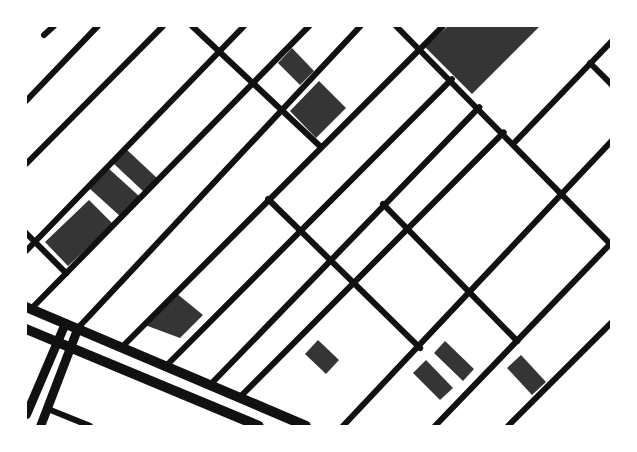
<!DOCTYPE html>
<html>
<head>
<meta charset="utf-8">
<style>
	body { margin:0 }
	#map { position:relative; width:637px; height:452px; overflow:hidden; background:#fff; font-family:Barlow,sans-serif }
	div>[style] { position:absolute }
	.building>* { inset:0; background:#353535 }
	.minor>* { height:6px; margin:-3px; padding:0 3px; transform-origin:3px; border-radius:3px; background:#111 }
	.tertiary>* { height:9px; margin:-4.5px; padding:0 4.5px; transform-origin:4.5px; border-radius:4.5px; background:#111 }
	.secondary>* { height:10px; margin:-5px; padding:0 5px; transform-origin:5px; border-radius:5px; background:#111 }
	span { translate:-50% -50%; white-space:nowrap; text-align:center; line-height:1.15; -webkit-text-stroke:4.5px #fff; paint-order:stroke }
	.frame { position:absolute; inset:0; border:27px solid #fff; pointer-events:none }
</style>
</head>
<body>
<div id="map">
	<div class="building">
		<div style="clip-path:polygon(448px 26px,540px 26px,472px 94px,425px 47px)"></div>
		<div style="clip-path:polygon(292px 48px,314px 71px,300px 85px,278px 63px)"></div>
		<div style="clip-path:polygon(319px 81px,346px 108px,316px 138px,290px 111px)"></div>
		<div style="clip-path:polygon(126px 149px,157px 178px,144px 192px,113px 163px)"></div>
		<div style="clip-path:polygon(108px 168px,139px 196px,121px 217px,89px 188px)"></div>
		<div style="clip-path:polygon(89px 200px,113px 224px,68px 266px,45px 242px)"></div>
		<div style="clip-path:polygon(176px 293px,203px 315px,180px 338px,145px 325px)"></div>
		<div style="clip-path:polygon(318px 340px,339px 360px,326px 374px,305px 354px)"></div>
		<div style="clip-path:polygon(445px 341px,474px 369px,463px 381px,434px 353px)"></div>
		<div style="clip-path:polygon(521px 355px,546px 382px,532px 395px,507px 368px)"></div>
		<div style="clip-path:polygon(426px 360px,453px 388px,440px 400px,413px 373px)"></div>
	</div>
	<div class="minor">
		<div style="left:192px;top:26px;width:175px;rotate:43.2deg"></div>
		<div style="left:396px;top:26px;width:308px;rotate:45.5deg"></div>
		<div style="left:44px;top:35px;width:13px;rotate:-42deg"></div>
		<div style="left:590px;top:63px;width:31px;rotate:45deg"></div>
		<div style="left:26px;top:101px;width:104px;rotate:-46.2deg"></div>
		<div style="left:515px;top:142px;width:140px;rotate:-46.2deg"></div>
		<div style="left:26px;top:164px;width:194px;rotate:-45.2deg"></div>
		<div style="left:268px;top:199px;width:213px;rotate:44.4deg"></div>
		<div style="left:383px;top:204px;width:192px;rotate:45.6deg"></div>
		<div style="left:26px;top:233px;width:57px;rotate:45deg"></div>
		<div style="left:26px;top:251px;width:313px;rotate:-45.9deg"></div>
		<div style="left:31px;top:309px;width:397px;rotate:-45.5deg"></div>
		<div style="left:77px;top:329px;width:415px;rotate:-46.9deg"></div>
		<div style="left:121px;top:348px;width:455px;rotate:-45deg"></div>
		<div style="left:166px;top:366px;width:405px;rotate:-45.1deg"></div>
		<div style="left:210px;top:385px;width:387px;rotate:-45.9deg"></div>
		<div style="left:239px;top:398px;width:375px;rotate:-45.1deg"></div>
		<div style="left:48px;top:409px;width:45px;rotate:22deg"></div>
		<div style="left:343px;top:426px;width:392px;rotate:-46.7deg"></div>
		<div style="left:435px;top:426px;width:254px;rotate:-46.1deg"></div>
		<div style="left:508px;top:426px;width:147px;rotate:-45deg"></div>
	</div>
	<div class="tertiary">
		<div style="left:26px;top:414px;width:99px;rotate:-66.8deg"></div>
		<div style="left:40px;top:426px;width:104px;rotate:-69.1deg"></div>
	</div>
	<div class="secondary">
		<div style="left:26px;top:307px;width:304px;rotate:23deg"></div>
		<div style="left:26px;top:329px;width:252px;rotate:22.6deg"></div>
	</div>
	<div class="frame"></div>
</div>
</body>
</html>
